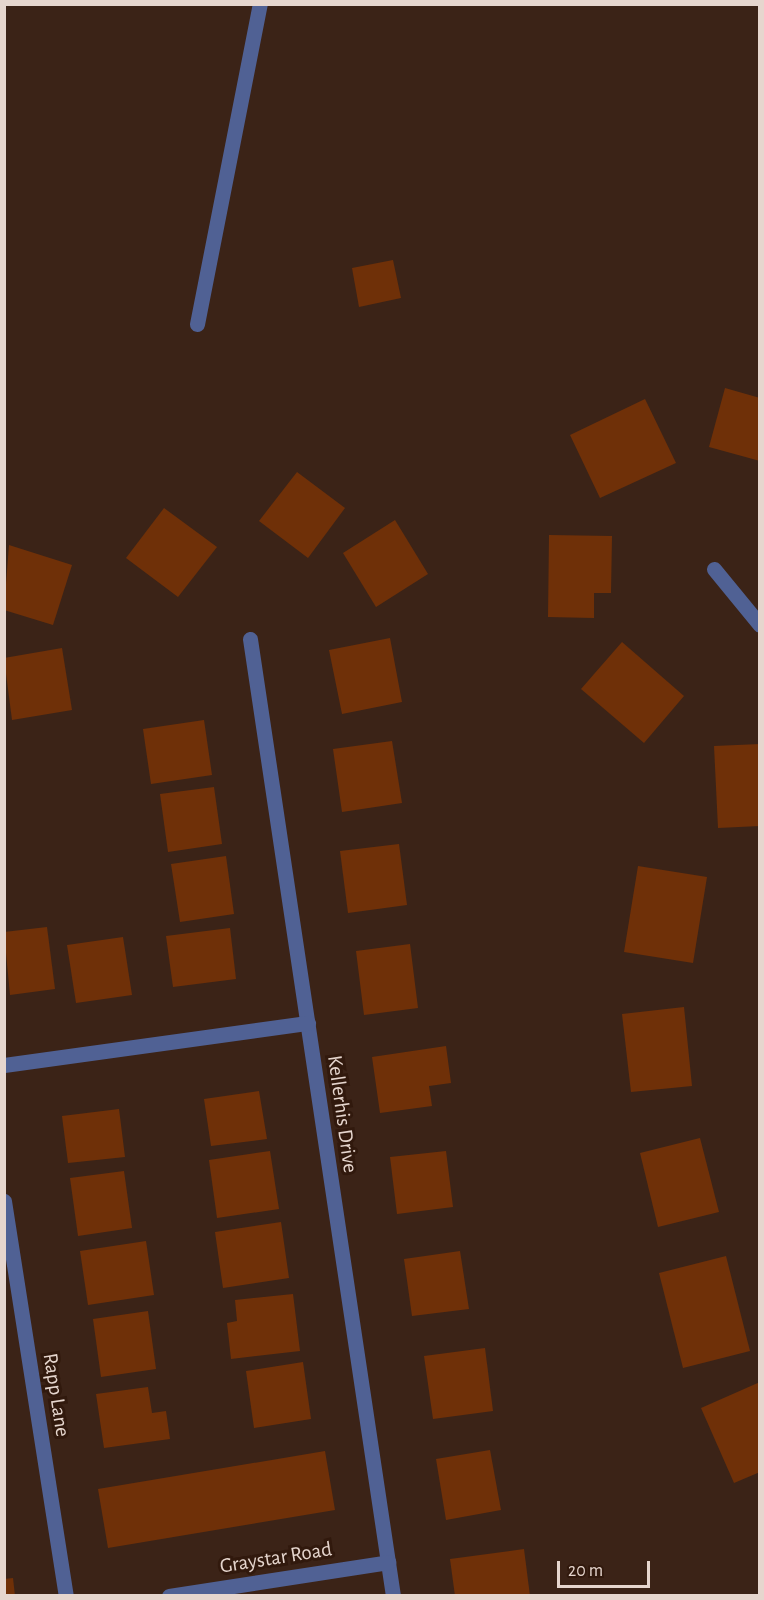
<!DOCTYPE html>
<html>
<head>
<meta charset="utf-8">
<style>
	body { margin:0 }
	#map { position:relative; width:764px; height:1600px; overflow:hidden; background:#3b2317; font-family:"Alegreya Sans",sans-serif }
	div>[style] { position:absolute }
	.building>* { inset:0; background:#6f3008 }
	.minor>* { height:15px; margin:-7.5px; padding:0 7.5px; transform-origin:7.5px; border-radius:7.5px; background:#506194 }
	span { translate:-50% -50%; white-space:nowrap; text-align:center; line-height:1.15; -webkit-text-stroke:6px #31190d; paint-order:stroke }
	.street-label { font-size:21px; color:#e6d6ce }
	.frame { position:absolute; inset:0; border:6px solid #e6d6ce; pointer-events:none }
	.scale { position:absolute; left:557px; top:1561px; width:93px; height:27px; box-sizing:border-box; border:3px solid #e6d6ce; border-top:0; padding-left:8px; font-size:18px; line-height:21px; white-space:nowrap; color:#e6d6ce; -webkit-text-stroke:4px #31190d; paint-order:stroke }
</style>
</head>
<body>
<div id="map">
	<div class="building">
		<div style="clip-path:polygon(393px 260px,401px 298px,359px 307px,352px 268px)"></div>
		<div style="clip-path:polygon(725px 388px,760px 398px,760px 461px,709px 447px)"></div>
		<div style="clip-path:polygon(645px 399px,676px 463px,600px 498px,570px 435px)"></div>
		<div style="clip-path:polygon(297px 472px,345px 508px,308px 558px,259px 521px)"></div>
		<div style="clip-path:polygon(164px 508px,217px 547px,178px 597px,126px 558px)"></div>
		<div style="clip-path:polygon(395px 520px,428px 574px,376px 607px,343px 553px)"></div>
		<div style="clip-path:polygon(549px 535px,612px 536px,611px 593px,594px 593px,594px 618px,548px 617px)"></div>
		<div style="clip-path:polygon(9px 545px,72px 565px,53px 625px,4px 610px)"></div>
		<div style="clip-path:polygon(390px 638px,402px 702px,342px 714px,329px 650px)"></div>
		<div style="clip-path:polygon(622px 642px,684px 696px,644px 743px,581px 689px)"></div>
		<div style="clip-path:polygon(62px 648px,72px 710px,12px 720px,4px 658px)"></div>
		<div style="clip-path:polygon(204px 720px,212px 775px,151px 784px,143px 729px)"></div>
		<div style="clip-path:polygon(392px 741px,402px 803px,342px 812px,333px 749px)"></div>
		<div style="clip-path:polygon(760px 744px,760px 826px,718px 828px,714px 746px)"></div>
		<div style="clip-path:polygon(214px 787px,222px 844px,168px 852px,160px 794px)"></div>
		<div style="clip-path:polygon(399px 844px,407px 905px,348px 913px,340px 851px)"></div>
		<div style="clip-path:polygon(226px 856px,234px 914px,180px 922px,171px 864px)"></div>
		<div style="clip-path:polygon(638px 866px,707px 877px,693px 963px,624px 952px)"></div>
		<div style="clip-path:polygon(47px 927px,55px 989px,10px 995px,4px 932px)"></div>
		<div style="clip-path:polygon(230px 928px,236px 979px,173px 987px,166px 936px)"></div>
		<div style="clip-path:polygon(123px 937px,132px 995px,76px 1003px,67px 945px)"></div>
		<div style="clip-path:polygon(410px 944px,418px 1008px,364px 1015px,356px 951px)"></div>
		<div style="clip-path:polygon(684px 1007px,692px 1086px,631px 1092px,622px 1014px)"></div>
		<div style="clip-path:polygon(446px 1046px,451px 1083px,429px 1086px,432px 1106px,380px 1113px,372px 1057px)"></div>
		<div style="clip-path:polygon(259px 1091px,267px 1139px,211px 1146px,204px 1099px)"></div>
		<div style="clip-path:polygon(119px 1109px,125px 1157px,68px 1163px,62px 1116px)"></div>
		<div style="clip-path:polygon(700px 1138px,719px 1212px,658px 1227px,640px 1153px)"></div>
		<div style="clip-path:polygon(270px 1151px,279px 1209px,217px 1218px,209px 1160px)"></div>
		<div style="clip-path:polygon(446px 1151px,453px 1207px,397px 1214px,390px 1157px)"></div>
		<div style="clip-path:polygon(124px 1171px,132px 1228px,78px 1236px,70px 1178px)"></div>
		<div style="clip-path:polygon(281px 1222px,289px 1278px,223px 1288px,215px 1232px)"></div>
		<div style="clip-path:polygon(146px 1241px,154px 1295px,88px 1305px,80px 1251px)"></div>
		<div style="clip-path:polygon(460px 1251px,469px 1309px,412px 1316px,404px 1259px)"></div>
		<div style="clip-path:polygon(726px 1256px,750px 1351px,683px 1368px,659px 1273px)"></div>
		<div style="clip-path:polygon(293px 1294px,300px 1351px,231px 1359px,227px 1323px,237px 1321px,235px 1300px)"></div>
		<div style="clip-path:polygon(148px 1311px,156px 1369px,101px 1377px,93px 1319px)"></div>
		<div style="clip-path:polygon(485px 1348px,493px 1411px,433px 1419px,424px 1356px)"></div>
		<div style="clip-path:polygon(303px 1362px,311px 1419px,254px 1428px,246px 1371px)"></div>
		<div style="clip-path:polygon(760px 1382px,760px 1472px,734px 1483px,701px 1408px)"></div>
		<div style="clip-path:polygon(148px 1387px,152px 1413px,166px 1411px,170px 1439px,104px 1448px,96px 1394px)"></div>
		<div style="clip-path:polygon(490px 1450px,501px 1510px,446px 1520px,436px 1459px)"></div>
		<div style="clip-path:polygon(325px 1451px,335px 1510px,108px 1548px,98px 1489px)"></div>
		<div style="clip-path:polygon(524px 1549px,530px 1596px,455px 1596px,450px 1559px)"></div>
		<div style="clip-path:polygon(13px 1578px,15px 1596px,4px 1596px,4px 1579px)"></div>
	</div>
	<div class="minor">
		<div style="left:197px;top:324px;width:326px;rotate:-78.9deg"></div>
		<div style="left:714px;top:569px;width:72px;rotate:50.6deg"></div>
		<div style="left:250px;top:639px;width:968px;rotate:81.5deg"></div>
		<div style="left:4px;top:1065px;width:307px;rotate:-7.9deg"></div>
		<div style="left:4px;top:1201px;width:400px;rotate:81.1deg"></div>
		<div style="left:169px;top:1596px;width:222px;rotate:-8.8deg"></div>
	</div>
	<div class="street-label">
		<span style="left:342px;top:1114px;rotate:82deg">Kellerhis Drive</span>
		<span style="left:56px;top:1395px;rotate:81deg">Rapp Lane</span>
		<span style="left:276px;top:1558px;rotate:-9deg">Graystar Road</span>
	</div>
	<div class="frame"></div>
	<div class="scale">20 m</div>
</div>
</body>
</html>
